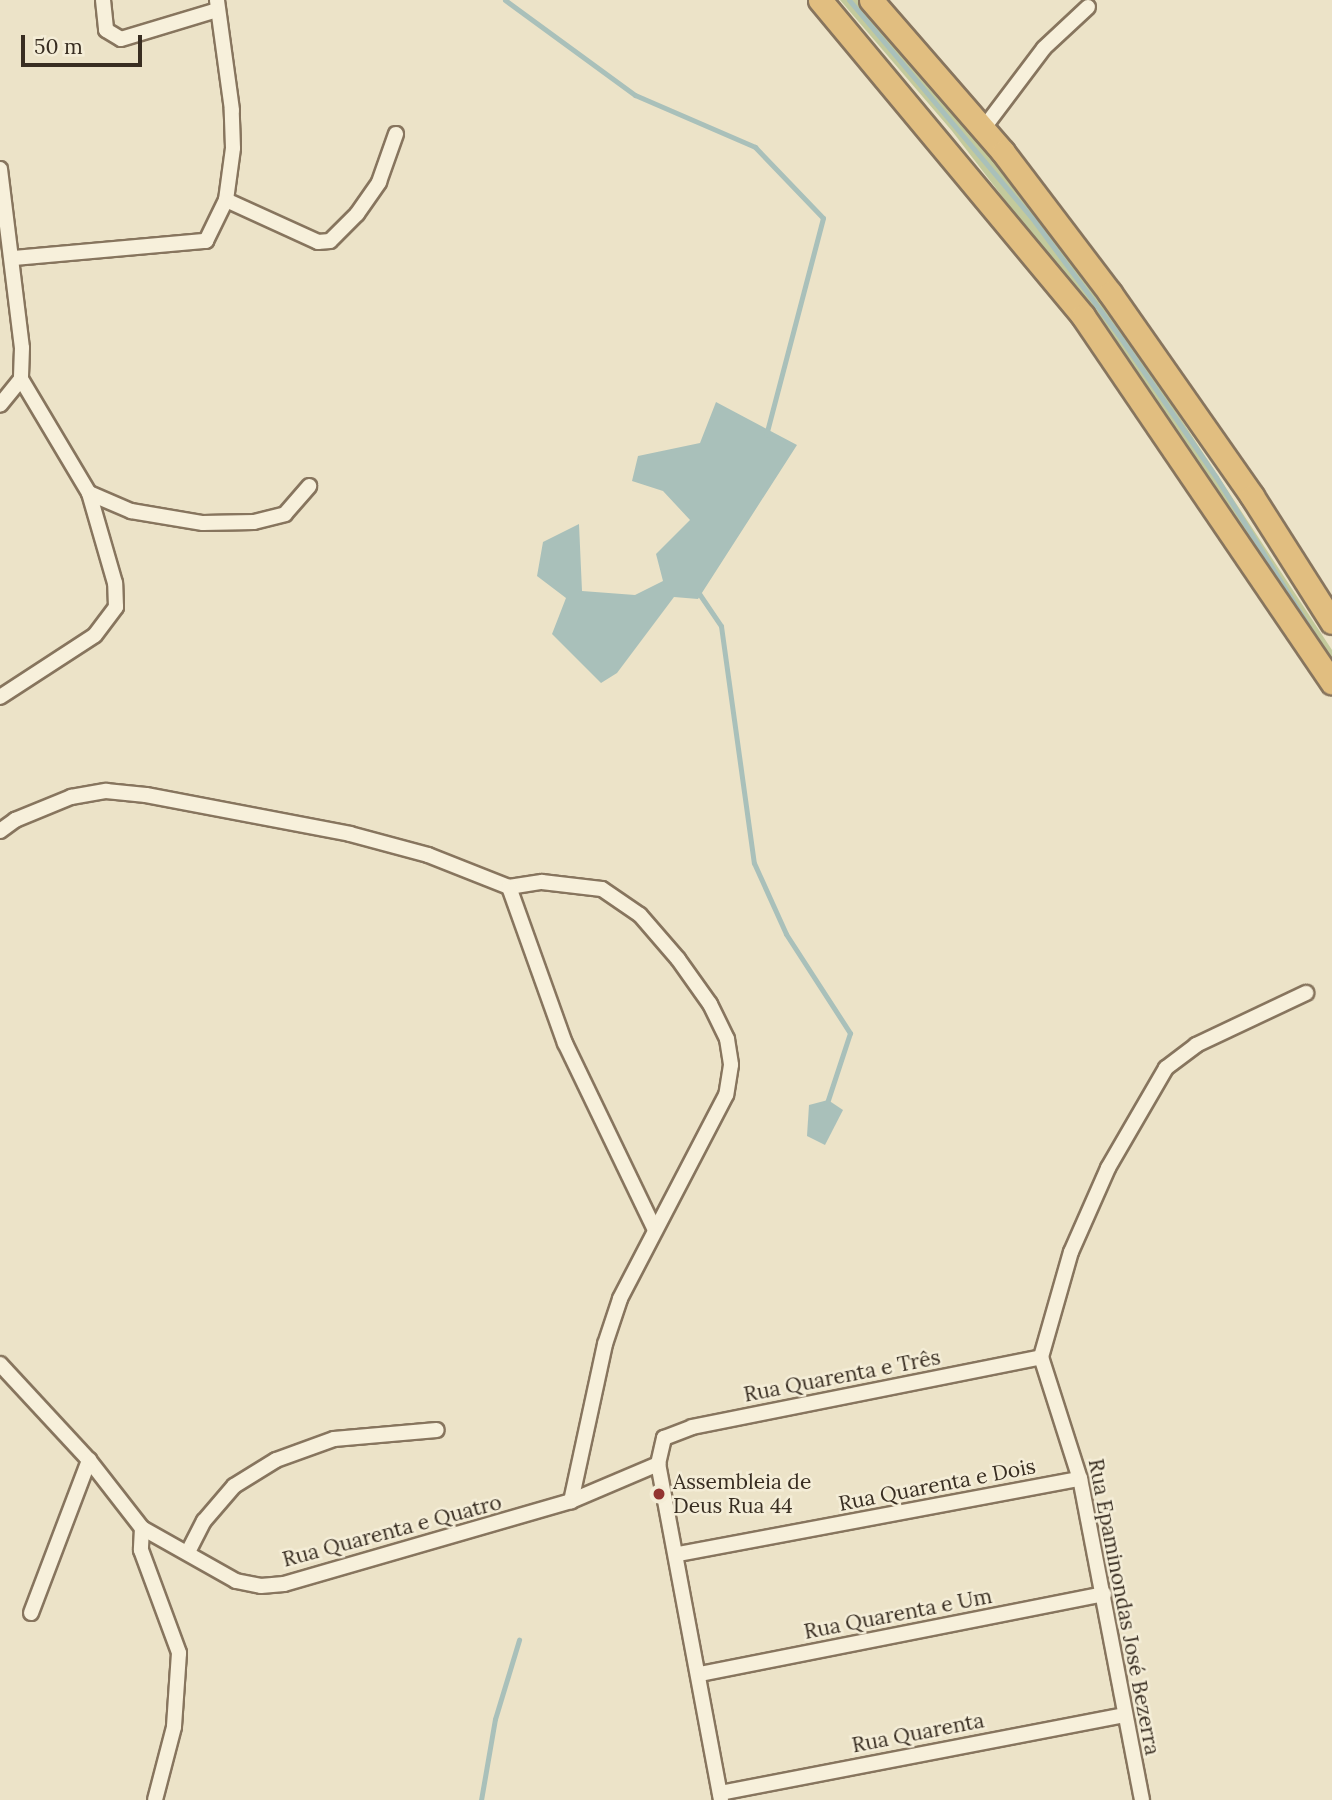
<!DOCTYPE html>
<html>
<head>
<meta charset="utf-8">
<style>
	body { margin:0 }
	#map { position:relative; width:1332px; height:1800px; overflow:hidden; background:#ece3c8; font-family:Lora,serif }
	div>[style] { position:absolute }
	.green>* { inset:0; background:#c3ca9c }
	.water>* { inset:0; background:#a9c0ba }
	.stream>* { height:5px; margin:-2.5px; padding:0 2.5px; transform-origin:2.5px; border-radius:2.5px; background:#a9c0ba }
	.roads { filter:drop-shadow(2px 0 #87755e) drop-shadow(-2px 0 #87755e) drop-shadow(0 2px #87755e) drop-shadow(0 -2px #87755e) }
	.minor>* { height:14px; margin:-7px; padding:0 7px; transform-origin:7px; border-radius:7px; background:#f7f0db }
	.trunk>* { height:23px; margin:-11.5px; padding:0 11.5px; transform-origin:11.5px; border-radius:11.5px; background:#e1be80 }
	.dots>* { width:19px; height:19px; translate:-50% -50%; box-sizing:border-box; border:4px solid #f4edd7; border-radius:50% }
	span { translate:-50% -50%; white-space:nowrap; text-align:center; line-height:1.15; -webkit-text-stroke:5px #f4edd7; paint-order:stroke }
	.street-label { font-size:21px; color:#382d21 }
	.poi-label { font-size:21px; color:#382d21 }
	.left { translate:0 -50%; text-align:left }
	.scale { position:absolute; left:21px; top:35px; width:121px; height:32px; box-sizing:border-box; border:4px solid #382d21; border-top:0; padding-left:9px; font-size:21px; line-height:24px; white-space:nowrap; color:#382d21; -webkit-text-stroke:5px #f4edd7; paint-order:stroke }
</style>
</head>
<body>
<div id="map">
	<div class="green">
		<div style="clip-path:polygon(840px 0,858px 0,969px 125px,1120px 326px,1332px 650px,1332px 675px,1108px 334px,952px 131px)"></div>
	</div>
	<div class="water">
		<div style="clip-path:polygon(716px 402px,797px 445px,698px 599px,674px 597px,617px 673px,601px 683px,552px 634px,566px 598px,537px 576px,543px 542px,579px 524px,582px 591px,635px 595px,663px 581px,656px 554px,690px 520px,663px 491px,632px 481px,638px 456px,700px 443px)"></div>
		<div style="clip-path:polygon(828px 1100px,843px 1110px,825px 1145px,807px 1136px,809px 1105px)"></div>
	</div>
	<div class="stream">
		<div style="left:505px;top:0;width:161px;rotate:36.2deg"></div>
		<div style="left:635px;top:95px;width:131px;rotate:23.4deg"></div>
		<div style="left:755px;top:147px;width:98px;rotate:46.2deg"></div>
		<div style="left:823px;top:218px;width:224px;rotate:104.7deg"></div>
		<div style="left:849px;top:0;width:290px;rotate:50deg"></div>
		<div style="left:1035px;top:222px;width:139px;rotate:53.5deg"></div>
		<div style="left:1118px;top:334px;width:173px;rotate:55.6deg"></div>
		<div style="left:1216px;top:477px;width:195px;rotate:58.2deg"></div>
		<div style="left:698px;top:592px;width:41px;rotate:55.9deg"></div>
		<div style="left:721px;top:626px;width:239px;rotate:82.1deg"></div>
		<div style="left:754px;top:863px;width:78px;rotate:65.7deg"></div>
		<div style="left:786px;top:934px;width:118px;rotate:57.1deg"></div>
		<div style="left:850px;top:1033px;width:77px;rotate:108.2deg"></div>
		<div style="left:481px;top:1800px;width:82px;rotate:-80.2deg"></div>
		<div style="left:495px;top:1719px;width:83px;rotate:-73.1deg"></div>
	</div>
	<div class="roads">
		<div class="minor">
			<div style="left:103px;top:0;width:30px;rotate:84deg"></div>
			<div style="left:106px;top:30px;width:17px;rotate:31deg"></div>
			<div style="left:121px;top:39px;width:100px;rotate:-16.8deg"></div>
			<div style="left:983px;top:129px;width:101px;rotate:-53deg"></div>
			<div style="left:1044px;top:48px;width:60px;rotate:-43deg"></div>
			<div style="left:0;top:169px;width:180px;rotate:83deg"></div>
			<div style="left:22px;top:348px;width:31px;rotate:92deg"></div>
			<div style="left:21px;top:379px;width:33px;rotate:129deg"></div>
			<div style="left:226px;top:200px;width:101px;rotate:24.5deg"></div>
			<div style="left:318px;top:242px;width:12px;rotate:-5deg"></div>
			<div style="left:330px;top:241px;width:38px;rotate:-45deg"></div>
			<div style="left:357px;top:214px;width:39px;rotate:-55deg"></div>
			<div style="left:379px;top:182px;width:51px;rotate:-70.5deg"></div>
			<div style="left:14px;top:258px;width:193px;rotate:-5.1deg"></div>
			<div style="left:206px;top:241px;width:46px;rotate:-64deg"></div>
			<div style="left:226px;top:200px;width:52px;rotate:-82.3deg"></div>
			<div style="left:233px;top:148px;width:38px;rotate:-92deg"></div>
			<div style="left:232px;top:110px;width:111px;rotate:-97.8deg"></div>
			<div style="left:89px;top:493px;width:46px;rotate:23.2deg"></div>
			<div style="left:131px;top:511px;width:73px;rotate:9.5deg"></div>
			<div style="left:203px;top:523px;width:51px;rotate:-1.1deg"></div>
			<div style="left:254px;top:522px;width:32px;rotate:-14deg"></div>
			<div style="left:285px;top:514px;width:37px;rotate:-49deg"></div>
			<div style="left:0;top:697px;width:113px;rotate:-33.1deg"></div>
			<div style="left:95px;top:635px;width:35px;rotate:-53deg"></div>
			<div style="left:116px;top:607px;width:24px;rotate:-92deg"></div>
			<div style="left:115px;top:583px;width:94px;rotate:-106.1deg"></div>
			<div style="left:89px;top:493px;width:133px;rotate:-120.8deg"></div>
			<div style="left:0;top:831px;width:19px;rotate:-36deg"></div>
			<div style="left:15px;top:820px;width:61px;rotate:-22.3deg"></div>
			<div style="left:71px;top:797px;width:36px;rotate:-10deg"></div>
			<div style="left:106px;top:791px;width:40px;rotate:5.7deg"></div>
			<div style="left:146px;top:795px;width:208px;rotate:10.8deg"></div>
			<div style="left:350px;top:834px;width:81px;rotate:15.1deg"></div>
			<div style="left:428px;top:855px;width:87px;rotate:21.6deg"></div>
			<div style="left:509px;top:887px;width:33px;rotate:-9deg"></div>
			<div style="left:542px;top:882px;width:60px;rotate:6.7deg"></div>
			<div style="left:602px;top:889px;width:46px;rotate:34.4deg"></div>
			<div style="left:640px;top:915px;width:58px;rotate:49.2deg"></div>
			<div style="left:678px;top:959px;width:55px;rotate:54.6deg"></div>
			<div style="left:710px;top:1004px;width:39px;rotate:64deg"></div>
			<div style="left:727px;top:1039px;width:26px;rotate:81deg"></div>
			<div style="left:731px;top:1065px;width:30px;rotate:99deg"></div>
			<div style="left:726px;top:1095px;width:230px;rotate:117.5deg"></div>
			<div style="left:620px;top:1299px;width:47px;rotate:108.4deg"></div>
			<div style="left:605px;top:1344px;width:161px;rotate:102.2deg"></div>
			<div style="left:509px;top:887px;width:166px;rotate:70.3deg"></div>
			<div style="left:565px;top:1043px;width:205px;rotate:64.3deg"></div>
			<div style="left:0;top:1364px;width:131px;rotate:47.2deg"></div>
			<div style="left:89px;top:1460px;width:86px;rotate:52.1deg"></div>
			<div style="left:142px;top:1528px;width:22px;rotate:93deg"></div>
			<div style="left:141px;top:1550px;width:110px;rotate:69.7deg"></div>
			<div style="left:179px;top:1653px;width:74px;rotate:93.9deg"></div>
			<div style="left:174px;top:1727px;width:75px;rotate:104.6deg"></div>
			<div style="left:142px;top:1528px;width:108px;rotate:29.4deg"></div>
			<div style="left:236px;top:1581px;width:25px;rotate:11deg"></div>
			<div style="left:261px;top:1586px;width:23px;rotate:-5deg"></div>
			<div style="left:284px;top:1584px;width:299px;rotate:-16.1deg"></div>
			<div style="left:571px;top:1501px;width:95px;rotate:-23deg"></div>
			<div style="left:188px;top:1552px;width:35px;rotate:-63deg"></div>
			<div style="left:204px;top:1521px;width:46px;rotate:-49.4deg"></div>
			<div style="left:234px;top:1486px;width:49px;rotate:-31.8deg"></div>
			<div style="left:276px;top:1460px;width:62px;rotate:-19.9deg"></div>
			<div style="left:334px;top:1439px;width:103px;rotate:-5deg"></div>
			<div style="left:678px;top:1554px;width:409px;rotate:-10.6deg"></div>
			<div style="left:31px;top:1613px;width:164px;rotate:-69.2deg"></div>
			<div style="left:700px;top:1674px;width:412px;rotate:-11.2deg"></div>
			<div style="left:720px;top:1793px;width:411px;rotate:-10.9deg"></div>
			<div style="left:721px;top:1800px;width:342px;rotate:-100.6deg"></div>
			<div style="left:658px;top:1464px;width:27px;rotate:-77deg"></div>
			<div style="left:664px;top:1438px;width:30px;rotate:-21deg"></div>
			<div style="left:692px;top:1427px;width:356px;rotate:-11.3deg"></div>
			<div style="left:1142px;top:1800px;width:327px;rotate:-100.9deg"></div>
			<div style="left:1080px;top:1479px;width:128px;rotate:-107.7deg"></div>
			<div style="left:1041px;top:1357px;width:109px;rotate:-74.1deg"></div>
			<div style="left:1071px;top:1252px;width:92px;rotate:-66.2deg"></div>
			<div style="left:1108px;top:1168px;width:116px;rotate:-59.9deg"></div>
			<div style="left:1166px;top:1068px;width:38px;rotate:-37deg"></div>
			<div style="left:1196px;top:1045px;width:122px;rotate:-25.3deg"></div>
		</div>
		<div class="trunk">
			<div style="left:820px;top:0;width:411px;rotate:50.2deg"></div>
			<div style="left:1083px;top:316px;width:443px;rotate:55.8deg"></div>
			<div style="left:871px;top:0;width:201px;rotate:49deg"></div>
			<div style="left:1003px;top:152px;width:177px;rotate:52.8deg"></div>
			<div style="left:1110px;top:293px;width:248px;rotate:55deg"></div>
			<div style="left:1252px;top:496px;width:149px;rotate:57.6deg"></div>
		</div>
	</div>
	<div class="dots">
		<div style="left:659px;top:1494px;background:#933431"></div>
	</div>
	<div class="street-label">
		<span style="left:842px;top:1376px;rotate:-11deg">Rua Quarenta e Três</span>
		<span style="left:937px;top:1485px;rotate:-11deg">Rua Quarenta e Dois</span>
		<span style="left:392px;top:1531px;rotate:-15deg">Rua Quarenta e Quatro</span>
		<span style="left:1124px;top:1607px;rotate:79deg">Rua Epaminondas José Bezerra</span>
		<span style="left:898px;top:1614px;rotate:-11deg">Rua Quarenta e Um</span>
		<span style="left:918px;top:1733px;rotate:-11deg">Rua Quarenta</span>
	</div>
	<div class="poi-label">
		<span class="left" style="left:673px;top:1494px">Assembleia de<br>Deus Rua 44</span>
	</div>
	<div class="scale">50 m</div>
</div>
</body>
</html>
